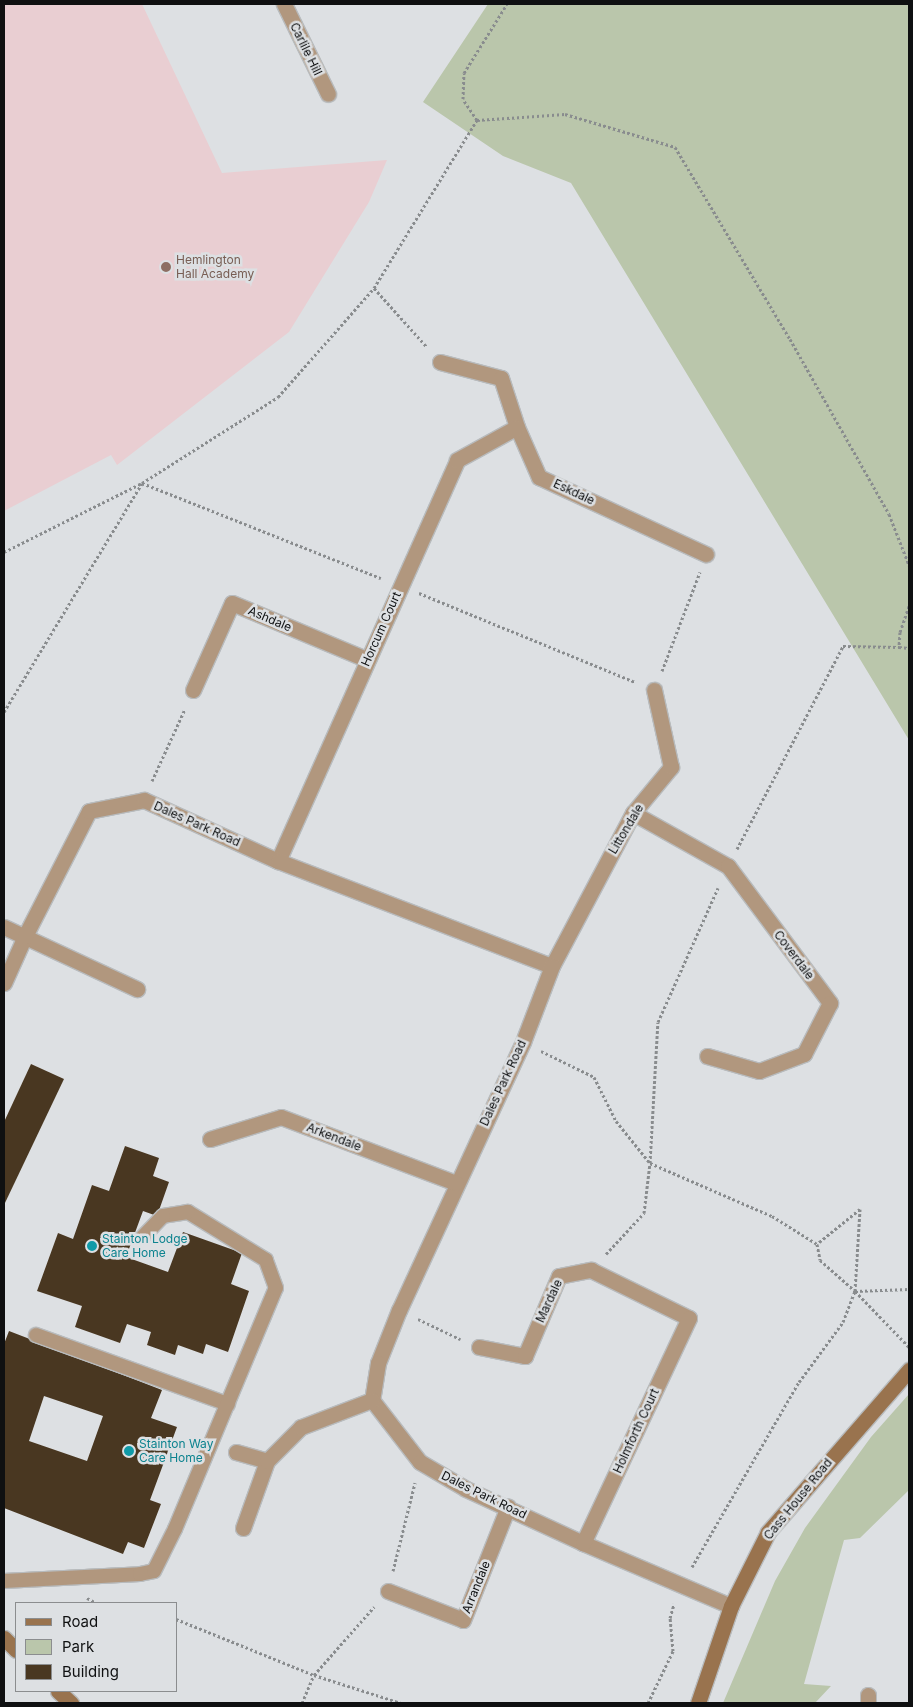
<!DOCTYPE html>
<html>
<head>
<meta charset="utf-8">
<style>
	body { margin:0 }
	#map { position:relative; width:913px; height:1707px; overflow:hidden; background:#dde0e3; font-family:Inter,sans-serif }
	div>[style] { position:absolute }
	.education>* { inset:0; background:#e9ced2 }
	.green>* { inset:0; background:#bac6ab }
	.building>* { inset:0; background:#493721 }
	.path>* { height:3px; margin-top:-1.5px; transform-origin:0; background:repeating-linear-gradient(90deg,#898c8e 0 2.5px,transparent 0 5px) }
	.roads { filter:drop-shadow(1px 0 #b8bbbd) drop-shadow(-1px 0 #b8bbbd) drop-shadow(0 1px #b8bbbd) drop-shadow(0 -1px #b8bbbd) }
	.lane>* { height:14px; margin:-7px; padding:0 7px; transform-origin:7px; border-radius:7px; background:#b1977e }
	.street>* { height:15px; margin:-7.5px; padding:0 7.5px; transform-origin:7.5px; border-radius:7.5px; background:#b1977e }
	.secondary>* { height:15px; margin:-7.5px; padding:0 7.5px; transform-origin:7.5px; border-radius:7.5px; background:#99734e }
	.dots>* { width:14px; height:14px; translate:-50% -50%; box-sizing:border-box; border:2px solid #dde0e3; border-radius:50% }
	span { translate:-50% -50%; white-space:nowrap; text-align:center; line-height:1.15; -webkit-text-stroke:5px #dde0e3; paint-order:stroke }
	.street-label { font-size:12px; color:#0f1011 }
	.education-label { font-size:12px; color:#785e54 }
	.left { translate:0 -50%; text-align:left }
	.culture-label { font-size:12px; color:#0d838f }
	.frame { position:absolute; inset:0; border:5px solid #0f1011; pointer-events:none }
	.legend { position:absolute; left:15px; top:1602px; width:162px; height:90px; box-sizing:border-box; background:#dde0e3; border:1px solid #8b8d8f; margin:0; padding:6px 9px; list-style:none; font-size:15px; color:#0f1011 }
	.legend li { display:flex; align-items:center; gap:10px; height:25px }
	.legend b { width:25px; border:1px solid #8b8d8f }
</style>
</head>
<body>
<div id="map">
	<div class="education">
		<div style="clip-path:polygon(4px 4px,142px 4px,222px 173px,387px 160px,369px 202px,289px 332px,117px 465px,111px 455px,4px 511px)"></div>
	</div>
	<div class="green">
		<div style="clip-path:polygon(488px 4px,909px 4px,909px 740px,571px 183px,503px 156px,423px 102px)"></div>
		<div style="clip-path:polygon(909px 1394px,909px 1490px,860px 1538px,844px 1540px,804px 1684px,831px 1686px,815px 1703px,723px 1703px,775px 1581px,805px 1528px,871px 1437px)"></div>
	</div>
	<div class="building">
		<div style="clip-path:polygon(31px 1064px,64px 1079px,4px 1205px,4px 1122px)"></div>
		<div style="clip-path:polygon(125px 1146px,159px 1158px,153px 1176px,169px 1182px,157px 1216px,143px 1211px,126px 1257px,168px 1272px,183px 1232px,242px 1253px,231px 1284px,249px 1291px,228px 1352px,206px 1344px,203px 1354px,178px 1345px,175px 1355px,147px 1345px,151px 1332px,127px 1324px,120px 1343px,75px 1327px,82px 1306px,37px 1291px,58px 1233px,73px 1239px,92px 1185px,109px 1191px)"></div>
		<div style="clip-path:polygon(evenodd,9px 1331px,162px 1390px,151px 1418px,177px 1427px,150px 1500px,161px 1504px,144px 1548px,128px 1542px,123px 1554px,4px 1508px,4px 1344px,9px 1331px,44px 1396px,103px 1416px,87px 1461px,29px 1441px,44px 1396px)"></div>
	</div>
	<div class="path">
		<div style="left:477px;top:120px;width:88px;rotate:-3.9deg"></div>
		<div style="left:565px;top:114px;width:115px;rotate:16.7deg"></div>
		<div style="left:675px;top:147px;width:224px;rotate:59.1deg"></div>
		<div style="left:790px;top:339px;width:201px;rotate:60.5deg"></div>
		<div style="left:889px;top:514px;width:55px;rotate:68.6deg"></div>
		<div style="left:374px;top:288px;width:79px;rotate:48.1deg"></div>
		<div style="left:4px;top:552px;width:154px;rotate:-26.6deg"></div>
		<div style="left:142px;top:483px;width:161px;rotate:-32.3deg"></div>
		<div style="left:278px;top:397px;width:145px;rotate:-48.6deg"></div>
		<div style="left:374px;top:288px;width:197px;rotate:-58.5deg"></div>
		<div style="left:477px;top:120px;width:25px;rotate:-124deg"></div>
		<div style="left:463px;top:99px;width:26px;rotate:-88deg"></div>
		<div style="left:464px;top:73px;width:81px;rotate:-58.1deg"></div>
		<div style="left:419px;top:593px;width:234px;rotate:22.4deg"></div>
		<div style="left:909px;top:606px;width:28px;rotate:109deg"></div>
		<div style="left:900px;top:632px;width:15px;rotate:94deg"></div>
		<div style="left:899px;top:647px;width:10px;rotate:6deg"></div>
		<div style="left:662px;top:671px;width:106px;rotate:-69deg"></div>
		<div style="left:4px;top:712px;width:267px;rotate:-58.9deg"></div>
		<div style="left:142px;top:483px;width:257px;rotate:21.7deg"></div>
		<div style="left:152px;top:781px;width:79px;rotate:-65.4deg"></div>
		<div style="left:737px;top:849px;width:229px;rotate:-62.4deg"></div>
		<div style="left:843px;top:646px;width:56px;rotate:1deg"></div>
		<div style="left:541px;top:1051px;width:59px;rotate:26.1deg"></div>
		<div style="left:594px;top:1077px;width:49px;rotate:63.4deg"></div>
		<div style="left:616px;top:1121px;width:54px;rotate:51deg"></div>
		<div style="left:650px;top:1163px;width:133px;rotate:23.5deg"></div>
		<div style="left:772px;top:1216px;width:53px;rotate:31.9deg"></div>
		<div style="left:817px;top:1244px;width:16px;rotate:79deg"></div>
		<div style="left:820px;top:1260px;width:47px;rotate:41.5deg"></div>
		<div style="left:855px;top:1291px;width:78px;rotate:46deg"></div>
		<div style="left:606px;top:1254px;width:56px;rotate:-47.2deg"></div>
		<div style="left:644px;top:1213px;width:50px;rotate:-83.2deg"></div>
		<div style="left:650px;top:1163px;width:141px;rotate:-86.8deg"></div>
		<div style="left:658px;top:1022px;width:147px;rotate:-65.9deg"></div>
		<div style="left:855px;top:1291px;width:54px;rotate:-2.1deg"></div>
		<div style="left:418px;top:1319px;width:47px;rotate:25.5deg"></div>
		<div style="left:692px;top:1567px;width:214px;rotate:-60deg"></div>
		<div style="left:799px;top:1382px;width:74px;rotate:-53.7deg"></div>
		<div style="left:843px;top:1322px;width:33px;rotate:-69deg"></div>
		<div style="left:855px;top:1291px;width:82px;rotate:-86.5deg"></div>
		<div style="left:860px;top:1209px;width:55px;rotate:140.9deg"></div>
		<div style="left:393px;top:1571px;width:91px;rotate:-76deg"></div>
		<div style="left:87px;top:1598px;width:11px;rotate:27deg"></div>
		<div style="left:176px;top:1619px;width:149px;rotate:22.1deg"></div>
		<div style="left:314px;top:1675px;width:91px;rotate:17.8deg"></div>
		<div style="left:302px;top:1703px;width:30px;rotate:-67deg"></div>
		<div style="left:314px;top:1675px;width:91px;rotate:-48.6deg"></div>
		<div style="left:648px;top:1703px;width:58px;rotate:-64.3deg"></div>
		<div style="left:673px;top:1651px;width:33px;rotate:-95deg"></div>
		<div style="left:670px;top:1618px;width:15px;rotate:-74deg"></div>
	</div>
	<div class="roads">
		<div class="lane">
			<div style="left:36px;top:1335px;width:204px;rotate:19.8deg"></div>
			<div style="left:4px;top:1581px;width:136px;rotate:-2.9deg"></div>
			<div style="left:140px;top:1574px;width:14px;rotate:-12deg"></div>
			<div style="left:154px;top:1571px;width:47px;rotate:-63.4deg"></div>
			<div style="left:175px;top:1529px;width:261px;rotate:-67.3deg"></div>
			<div style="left:276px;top:1288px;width:30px;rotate:-110deg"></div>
			<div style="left:266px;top:1260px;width:92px;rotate:-148.4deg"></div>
			<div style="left:188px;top:1212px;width:25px;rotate:171deg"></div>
			<div style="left:163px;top:1216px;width:29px;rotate:134deg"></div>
		</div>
		<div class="street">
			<div style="left:284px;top:4px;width:100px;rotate:63.9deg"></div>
			<div style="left:440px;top:362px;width:63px;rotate:14.7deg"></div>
			<div style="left:501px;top:378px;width:52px;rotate:71.9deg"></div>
			<div style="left:517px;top:427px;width:55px;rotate:66.3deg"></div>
			<div style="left:539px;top:477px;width:184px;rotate:24.8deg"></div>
			<div style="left:193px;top:690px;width:95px;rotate:-65.9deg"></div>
			<div style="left:232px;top:603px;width:147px;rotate:22.7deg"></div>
			<div style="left:633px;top:813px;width:109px;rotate:29.2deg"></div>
			<div style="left:728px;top:866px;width:171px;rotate:53.3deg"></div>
			<div style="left:830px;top:1003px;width:57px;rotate:117deg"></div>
			<div style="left:804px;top:1054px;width:48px;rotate:159.3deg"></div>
			<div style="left:759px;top:1071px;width:54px;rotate:-163.9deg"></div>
			<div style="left:278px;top:861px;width:439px;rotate:-65.9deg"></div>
			<div style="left:457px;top:460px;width:68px;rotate:-28.8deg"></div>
			<div style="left:4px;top:927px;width:147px;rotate:25deg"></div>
			<div style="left:552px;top:966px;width:173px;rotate:-62.1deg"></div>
			<div style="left:633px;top:813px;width:60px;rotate:-50.4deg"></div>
			<div style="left:671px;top:767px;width:79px;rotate:-102.4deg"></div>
			<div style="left:4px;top:983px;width:51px;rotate:-65.9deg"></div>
			<div style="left:25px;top:936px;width:140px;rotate:-62.9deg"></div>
			<div style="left:89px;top:811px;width:56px;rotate:-11.3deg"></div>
			<div style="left:144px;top:800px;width:147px;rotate:24.5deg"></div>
			<div style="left:278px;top:861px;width:293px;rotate:21deg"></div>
			<div style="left:552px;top:966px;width:81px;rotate:110.9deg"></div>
			<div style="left:523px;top:1042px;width:295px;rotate:114.8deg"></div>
			<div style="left:399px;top:1310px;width:57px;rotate:111.6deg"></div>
			<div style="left:378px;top:1363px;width:37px;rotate:99deg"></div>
			<div style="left:372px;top:1400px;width:78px;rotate:52.3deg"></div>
			<div style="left:420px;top:1462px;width:53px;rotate:30.4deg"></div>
			<div style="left:466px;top:1489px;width:129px;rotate:24.8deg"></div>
			<div style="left:583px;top:1543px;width:161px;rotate:23.1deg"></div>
			<div style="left:210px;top:1139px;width:74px;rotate:-17.2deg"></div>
			<div style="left:281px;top:1117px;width:187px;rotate:20.7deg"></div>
			<div style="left:479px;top:1347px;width:47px;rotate:11.1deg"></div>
			<div style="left:525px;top:1356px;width:87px;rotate:-67deg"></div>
			<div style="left:559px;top:1276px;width:33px;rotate:-11deg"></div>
			<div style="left:591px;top:1270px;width:109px;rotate:26.1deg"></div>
			<div style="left:689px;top:1318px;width:249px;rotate:115.2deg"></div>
			<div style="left:236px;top:1452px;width:32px;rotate:16deg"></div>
			<div style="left:243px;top:1528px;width:71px;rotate:-70.3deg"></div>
			<div style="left:267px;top:1461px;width:48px;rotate:-45deg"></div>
			<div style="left:301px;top:1427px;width:76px;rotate:-20.8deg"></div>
			<div style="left:388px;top:1591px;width:80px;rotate:21.1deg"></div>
			<div style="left:463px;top:1620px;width:122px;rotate:-68.3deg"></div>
			<div style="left:868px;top:1703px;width:8px;rotate:-90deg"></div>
		</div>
		<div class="secondary">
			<div style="left:4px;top:1638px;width:17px;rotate:45deg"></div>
			<div style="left:58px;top:1691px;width:18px;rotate:43deg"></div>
			<div style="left:698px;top:1703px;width:102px;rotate:-71.2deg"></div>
			<div style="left:731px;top:1606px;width:83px;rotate:-63.4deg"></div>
			<div style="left:768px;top:1532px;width:215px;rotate:-49deg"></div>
		</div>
	</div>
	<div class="dots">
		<div style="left:166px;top:267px;background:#8d6e63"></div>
		<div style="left:92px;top:1246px;background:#0f9aa8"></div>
		<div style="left:129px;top:1451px;background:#0f9aa8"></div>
	</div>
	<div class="street-label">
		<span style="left:306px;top:49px;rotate:64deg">Carlile Hill</span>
		<span style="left:574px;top:492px;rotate:25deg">Eskdale</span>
		<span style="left:270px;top:619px;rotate:23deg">Ashdale</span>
		<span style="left:381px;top:629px;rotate:-66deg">Horcum Court</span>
		<span style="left:197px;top:824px;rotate:24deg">Dales Park Road</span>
		<span style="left:626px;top:829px;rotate:-59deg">Littondale</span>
		<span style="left:794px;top:955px;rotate:53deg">Coverdale</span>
		<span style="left:503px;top:1083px;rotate:-65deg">Dales Park Road</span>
		<span style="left:334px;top:1137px;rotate:21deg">Arkendale</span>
		<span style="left:549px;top:1301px;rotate:-65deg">Mardale</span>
		<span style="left:636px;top:1431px;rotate:-65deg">Holmforth Court</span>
		<span style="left:484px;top:1495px;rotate:26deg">Dales Park Road</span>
		<span style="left:798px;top:1499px;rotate:-51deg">Cass House Road</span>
		<span style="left:476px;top:1587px;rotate:-68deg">Arrandale</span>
	</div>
	<div class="education-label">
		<span class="left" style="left:176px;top:267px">Hemlington<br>Hall Academy</span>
	</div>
	<div class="culture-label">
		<span class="left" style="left:102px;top:1246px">Stainton Lodge<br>Care Home</span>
		<span class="left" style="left:139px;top:1451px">Stainton Way<br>Care Home</span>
	</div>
	<div class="frame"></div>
	<ul class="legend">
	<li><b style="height:6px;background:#99734e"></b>Road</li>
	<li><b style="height:14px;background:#bac6ab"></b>Park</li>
	<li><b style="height:14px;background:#493721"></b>Building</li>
	</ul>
</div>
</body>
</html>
